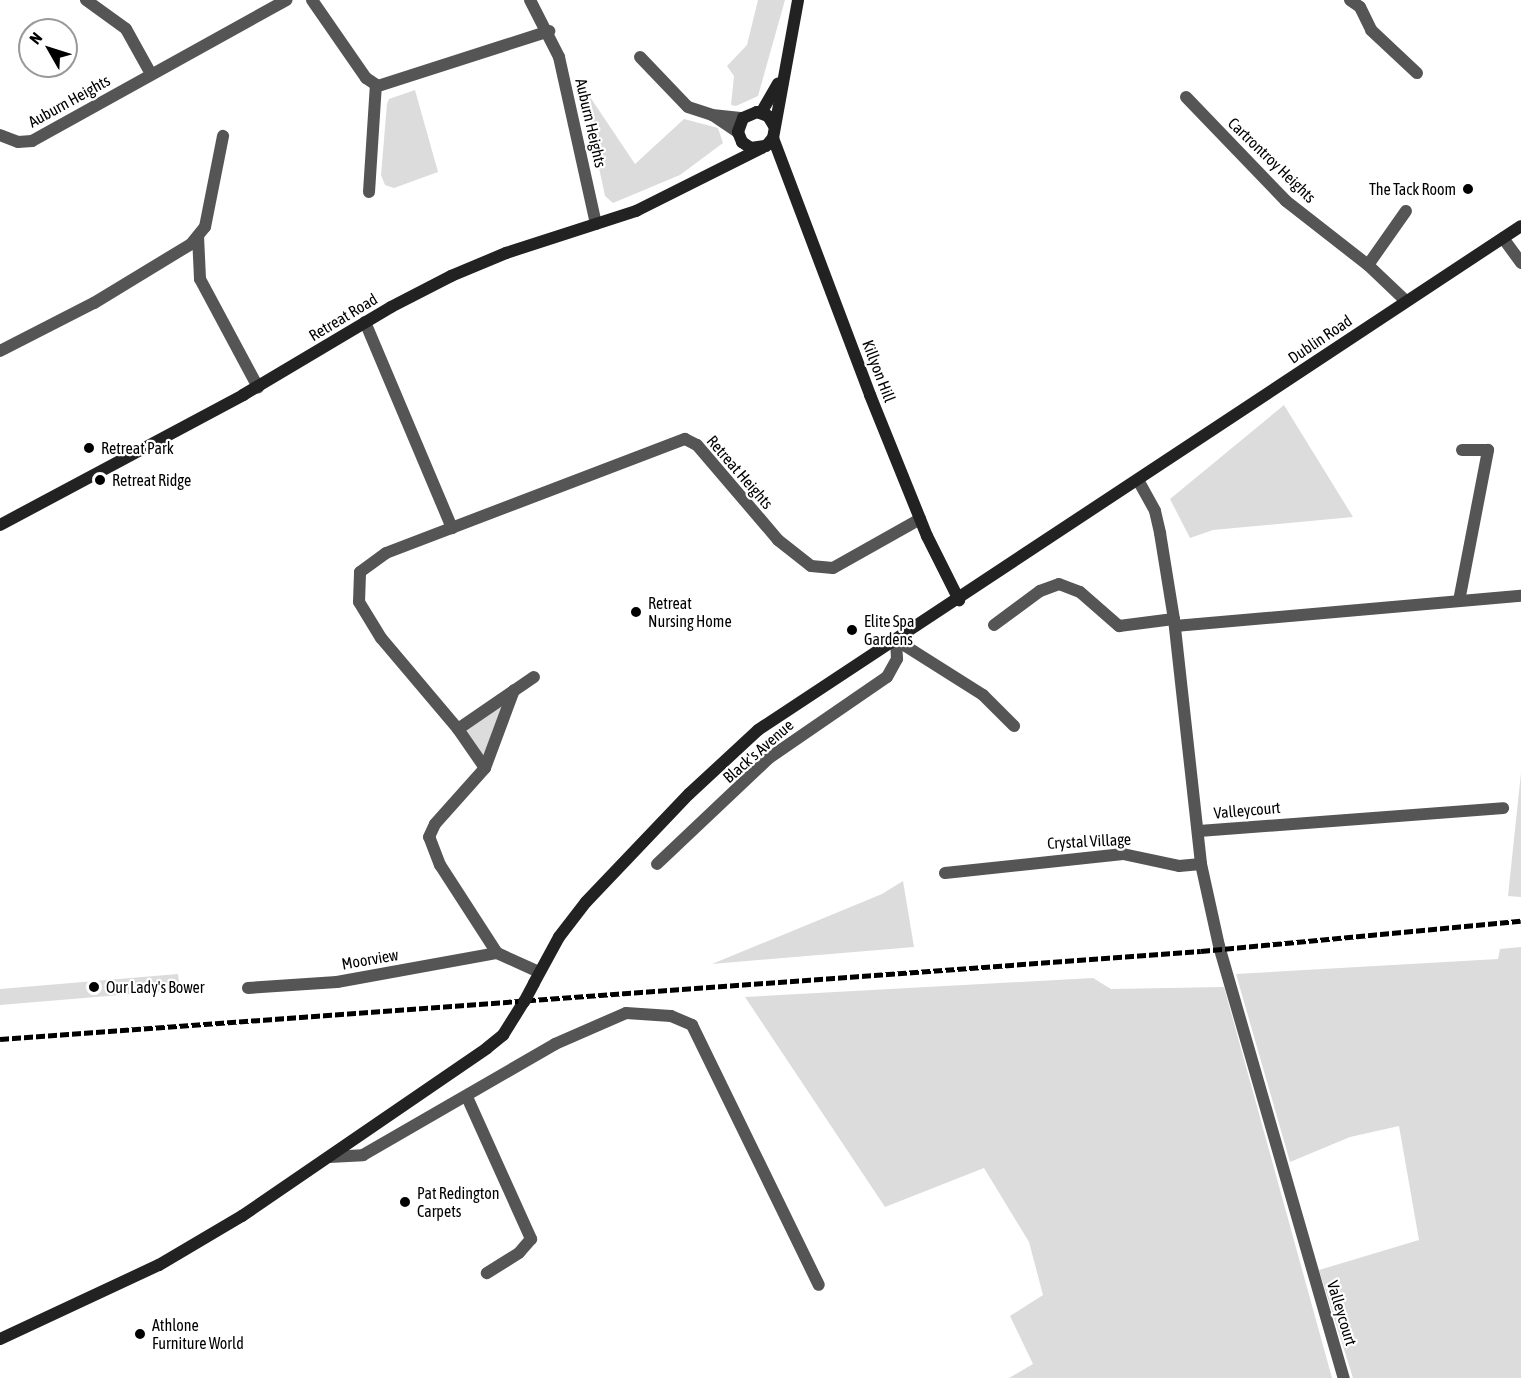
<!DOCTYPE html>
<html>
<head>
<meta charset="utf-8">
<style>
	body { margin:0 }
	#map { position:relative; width:1521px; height:1378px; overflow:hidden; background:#fff; font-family:"Asap Condensed",sans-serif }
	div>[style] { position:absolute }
	.green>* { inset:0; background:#dcdcdc }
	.street>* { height:12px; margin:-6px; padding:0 6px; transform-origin:6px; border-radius:6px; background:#555 }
	.secondary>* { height:12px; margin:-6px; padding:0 6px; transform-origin:6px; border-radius:6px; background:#222 }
	.rail>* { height:4.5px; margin-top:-2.25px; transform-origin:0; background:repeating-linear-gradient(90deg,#000 0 9px,transparent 0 12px) }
	.secondary-bridge>* { height:12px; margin:-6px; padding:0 6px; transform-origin:6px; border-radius:6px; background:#222 }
	.dots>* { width:16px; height:16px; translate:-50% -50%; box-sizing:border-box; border:3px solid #fff; border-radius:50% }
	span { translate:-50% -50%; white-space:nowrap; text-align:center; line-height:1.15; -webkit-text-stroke:4.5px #fff; paint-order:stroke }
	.street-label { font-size:16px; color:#000 }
	.poi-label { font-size:16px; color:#000 }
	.right { translate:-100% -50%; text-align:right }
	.left { translate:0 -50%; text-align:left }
	.north { position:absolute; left:18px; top:18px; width:60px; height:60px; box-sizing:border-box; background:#fff; border:2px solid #999; border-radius:50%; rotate:309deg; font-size:16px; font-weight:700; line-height:24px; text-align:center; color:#000 }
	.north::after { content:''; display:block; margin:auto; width:21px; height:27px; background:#000; clip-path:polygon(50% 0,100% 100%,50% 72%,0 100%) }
</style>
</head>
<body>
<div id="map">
	<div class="green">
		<div style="clip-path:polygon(758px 0,785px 0,758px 96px,736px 106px,731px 105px,734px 76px,727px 66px,747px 45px)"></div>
		<div style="clip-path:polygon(415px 90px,438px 172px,394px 188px,385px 185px,381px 175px,387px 104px,389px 99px)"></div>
		<div style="clip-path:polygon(586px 91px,635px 164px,684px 119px,718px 128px,723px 143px,680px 175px,613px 203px,605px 196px,583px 92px)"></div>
		<div style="clip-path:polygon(1284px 405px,1353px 517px,1213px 530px,1190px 538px,1170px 499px)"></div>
		<div style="clip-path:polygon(514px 691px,485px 768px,458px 729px)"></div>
		<div style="clip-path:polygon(1521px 773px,1521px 897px,1508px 896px)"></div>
		<div style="clip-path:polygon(903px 881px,914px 947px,712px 964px,882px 894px)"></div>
		<div style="clip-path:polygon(1521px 947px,1521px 1378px,1353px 1378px,1319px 1270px,1419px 1240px,1399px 1126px,1350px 1137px,1290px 1162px,1236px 974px,1498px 959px,1500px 949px)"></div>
		<div style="clip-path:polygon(178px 974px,180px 990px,0 1005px,0 989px)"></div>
		<div style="clip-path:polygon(1093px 978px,1111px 989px,1224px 987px,1332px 1378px,1009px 1378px,1033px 1364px,1010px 1316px,1043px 1295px,1029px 1242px,984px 1168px,885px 1207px,745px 997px)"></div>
	</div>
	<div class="street">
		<div style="left:86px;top:0;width:49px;rotate:35.9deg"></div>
		<div style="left:126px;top:29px;width:51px;rotate:60.9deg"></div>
		<div style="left:312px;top:0;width:95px;rotate:55.3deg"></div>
		<div style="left:366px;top:78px;width:14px;rotate:34deg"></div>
		<div style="left:378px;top:86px;width:180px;rotate:-17.8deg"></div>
		<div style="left:530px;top:0;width:64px;rotate:63deg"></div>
		<div style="left:559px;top:57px;width:171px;rotate:77.5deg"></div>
		<div style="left:1350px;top:0;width:12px;rotate:35deg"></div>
		<div style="left:1360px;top:7px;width:25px;rotate:64deg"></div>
		<div style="left:1371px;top:30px;width:63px;rotate:43.1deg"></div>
		<div style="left:640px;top:57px;width:69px;rotate:46.2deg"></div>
		<div style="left:688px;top:107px;width:25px;rotate:18deg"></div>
		<div style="left:712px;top:115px;width:31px;rotate:6deg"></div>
		<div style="left:1186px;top:97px;width:144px;rotate:46.1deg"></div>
		<div style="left:1286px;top:201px;width:104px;rotate:38deg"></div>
		<div style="left:1368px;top:265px;width:52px;rotate:43.5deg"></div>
		<div style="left:714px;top:116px;width:29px;rotate:34deg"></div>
		<div style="left:0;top:135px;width:19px;rotate:21deg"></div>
		<div style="left:18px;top:142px;width:14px;rotate:-4deg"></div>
		<div style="left:32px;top:141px;width:291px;rotate:-29deg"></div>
		<div style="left:369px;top:192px;width:107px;rotate:-86.3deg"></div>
		<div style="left:198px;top:236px;width:43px;rotate:87.3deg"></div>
		<div style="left:200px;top:279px;width:123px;rotate:61.8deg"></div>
		<div style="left:1503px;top:238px;width:31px;rotate:54deg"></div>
		<div style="left:1368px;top:265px;width:66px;rotate:-54.9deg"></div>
		<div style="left:365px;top:322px;width:224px;rotate:67.1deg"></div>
		<div style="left:0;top:351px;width:106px;rotate:-27.1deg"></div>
		<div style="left:94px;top:303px;width:114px;rotate:-31.3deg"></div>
		<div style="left:191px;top:244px;width:22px;rotate:-51deg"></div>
		<div style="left:205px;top:227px;width:93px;rotate:-78.8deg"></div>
		<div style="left:1138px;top:480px;width:35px;rotate:61deg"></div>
		<div style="left:1155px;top:511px;width:23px;rotate:77deg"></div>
		<div style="left:1160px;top:533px;width:87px;rotate:80.8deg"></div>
		<div style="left:1174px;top:619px;width:246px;rotate:83.7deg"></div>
		<div style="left:1201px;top:864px;width:84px;rotate:77.6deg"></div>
		<div style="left:1219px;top:946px;width:450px;rotate:73.9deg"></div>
		<div style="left:1459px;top:601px;width:154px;rotate:-79.1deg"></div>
		<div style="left:1488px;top:450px;width:26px;rotate:180deg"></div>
		<div style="left:994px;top:625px;width:57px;rotate:-36.5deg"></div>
		<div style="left:1040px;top:591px;width:20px;rotate:-20deg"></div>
		<div style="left:1059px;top:584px;width:22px;rotate:21deg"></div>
		<div style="left:1080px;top:592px;width:52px;rotate:41.1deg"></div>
		<div style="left:1119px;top:626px;width:55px;rotate:-7.3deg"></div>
		<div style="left:1175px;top:626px;width:347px;rotate:-5deg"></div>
		<div style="left:896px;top:640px;width:103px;rotate:32.3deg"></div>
		<div style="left:983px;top:695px;width:44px;rotate:45deg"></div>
		<div style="left:458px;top:729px;width:92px;rotate:-34.4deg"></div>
		<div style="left:485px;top:768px;width:47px;rotate:-124.7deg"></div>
		<div style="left:458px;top:729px;width:119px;rotate:-130.2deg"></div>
		<div style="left:381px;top:638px;width:42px;rotate:-121.4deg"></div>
		<div style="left:359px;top:602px;width:30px;rotate:-88deg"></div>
		<div style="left:360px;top:572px;width:32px;rotate:-36deg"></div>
		<div style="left:386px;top:553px;width:320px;rotate:-20.9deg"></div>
		<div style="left:685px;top:439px;width:13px;rotate:27deg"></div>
		<div style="left:697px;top:445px;width:125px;rotate:49.5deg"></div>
		<div style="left:778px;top:540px;width:42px;rotate:38.2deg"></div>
		<div style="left:811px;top:566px;width:22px;rotate:5deg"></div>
		<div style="left:833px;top:568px;width:100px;rotate:-29.4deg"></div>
		<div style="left:1199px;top:831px;width:305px;rotate:-4.3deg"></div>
		<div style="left:657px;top:864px;width:154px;rotate:-43.4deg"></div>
		<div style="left:769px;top:758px;width:143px;rotate:-34.5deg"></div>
		<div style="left:887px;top:677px;width:21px;rotate:-61deg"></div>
		<div style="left:897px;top:659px;width:19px;rotate:-93deg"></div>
		<div style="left:945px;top:873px;width:179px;rotate:-6.1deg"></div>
		<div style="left:1123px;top:854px;width:57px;rotate:12.1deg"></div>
		<div style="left:1179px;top:866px;width:22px;rotate:-5deg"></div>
		<div style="left:497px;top:953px;width:105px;rotate:-122.9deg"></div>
		<div style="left:440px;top:865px;width:30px;rotate:-111deg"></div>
		<div style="left:429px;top:837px;width:14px;rotate:-65deg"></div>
		<div style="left:435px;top:824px;width:75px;rotate:-48.2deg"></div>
		<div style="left:485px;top:768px;width:83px;rotate:-69.6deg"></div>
		<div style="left:248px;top:988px;width:89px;rotate:-3.9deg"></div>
		<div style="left:337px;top:982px;width:163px;rotate:-10.3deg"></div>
		<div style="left:497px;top:953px;width:46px;rotate:24.3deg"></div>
		<div style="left:467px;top:1097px;width:156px;rotate:65.7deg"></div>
		<div style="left:531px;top:1239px;width:18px;rotate:131deg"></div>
		<div style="left:519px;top:1253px;width:38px;rotate:148deg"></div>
		<div style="left:329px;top:1157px;width:34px;rotate:-3deg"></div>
		<div style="left:363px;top:1155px;width:222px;rotate:-30deg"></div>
		<div style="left:555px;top:1044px;width:77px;rotate:-23.6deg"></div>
		<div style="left:626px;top:1013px;width:45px;rotate:3.8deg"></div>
		<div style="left:671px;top:1016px;width:23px;rotate:23deg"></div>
		<div style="left:692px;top:1025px;width:289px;rotate:64deg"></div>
	</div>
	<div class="secondary">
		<div style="left:761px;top:113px;width:34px;rotate:-60deg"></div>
		<div style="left:774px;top:126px;width:12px;rotate:-121deg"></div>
		<div style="left:768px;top:116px;width:12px;rotate:-160deg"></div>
		<div style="left:757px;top:112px;width:15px;rotate:157deg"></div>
		<div style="left:743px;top:118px;width:15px;rotate:110deg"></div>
		<div style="left:738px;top:132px;width:11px;rotate:68deg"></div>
		<div style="left:742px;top:142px;width:11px;rotate:34deg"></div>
		<div style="left:751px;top:148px;width:15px;rotate:-8deg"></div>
		<div style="left:766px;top:146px;width:11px;rotate:-49deg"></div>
		<div style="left:773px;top:138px;width:140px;rotate:-79.7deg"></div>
		<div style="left:773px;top:138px;width:275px;rotate:69.3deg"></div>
		<div style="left:870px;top:395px;width:152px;rotate:68deg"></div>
		<div style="left:927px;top:536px;width:72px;rotate:63.4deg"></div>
		<div style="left:0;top:525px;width:276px;rotate:-28.1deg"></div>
		<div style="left:243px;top:395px;width:172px;rotate:-30.7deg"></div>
		<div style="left:391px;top:307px;width:68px;rotate:-27.3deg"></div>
		<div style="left:451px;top:276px;width:60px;rotate:-22.7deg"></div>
		<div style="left:506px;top:253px;width:137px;rotate:-17.9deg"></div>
		<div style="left:636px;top:211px;width:141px;rotate:-26.6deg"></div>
		<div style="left:534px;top:983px;width:52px;rotate:-61.5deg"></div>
		<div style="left:559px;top:937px;width:44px;rotate:-52.4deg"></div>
		<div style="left:586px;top:902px;width:149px;rotate:-46.4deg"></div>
		<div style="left:689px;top:794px;width:94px;rotate:-42.8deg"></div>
		<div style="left:758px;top:730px;width:914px;rotate:-33.45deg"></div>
		<div style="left:0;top:1339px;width:175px;rotate:-25deg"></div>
		<div style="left:159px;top:1265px;width:96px;rotate:-30.6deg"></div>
		<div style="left:242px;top:1216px;width:297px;rotate:-34.4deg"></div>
		<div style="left:487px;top:1048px;width:21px;rotate:-39deg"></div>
		<div style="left:503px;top:1035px;width:39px;rotate:-58deg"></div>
	</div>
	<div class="rail">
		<div style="left:0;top:1039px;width:1204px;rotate:-4.19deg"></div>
		<div style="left:1201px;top:951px;width:321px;rotate:-5.4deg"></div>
	</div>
	<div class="secondary-bridge">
		<div style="left:524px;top:1002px;width:21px;rotate:-62deg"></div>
	</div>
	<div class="dots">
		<div style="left:1468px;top:189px;background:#000"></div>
		<div style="left:89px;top:448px;background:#000"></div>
		<div style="left:100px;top:480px;background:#000"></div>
		<div style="left:636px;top:612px;background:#000"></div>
		<div style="left:852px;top:630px;background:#000"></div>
		<div style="left:94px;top:987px;background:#000"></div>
		<div style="left:405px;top:1202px;background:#000"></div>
		<div style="left:140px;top:1334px;background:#000"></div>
	</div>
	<div class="street-label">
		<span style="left:69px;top:101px;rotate:-29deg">Auburn Heights</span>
		<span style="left:591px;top:123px;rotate:77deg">Auburn Heights</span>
		<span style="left:1272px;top:160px;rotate:44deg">Cartrontroy Heights</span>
		<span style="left:343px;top:317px;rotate:-31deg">Retreat Road</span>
		<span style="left:1320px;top:339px;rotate:-34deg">Dublin Road</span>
		<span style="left:879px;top:371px;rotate:69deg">Killyon Hill</span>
		<span style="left:740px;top:472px;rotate:49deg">Retreat Heights</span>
		<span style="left:758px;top:751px;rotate:-41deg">Black's Avenue</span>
		<span style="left:1247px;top:810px;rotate:-5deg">Valleycourt</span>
		<span style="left:1089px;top:841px;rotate:-3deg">Crystal Village</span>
		<span style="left:370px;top:959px;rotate:-10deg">Moorview</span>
		<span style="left:1342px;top:1313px;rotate:73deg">Valleycourt</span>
	</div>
	<div class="poi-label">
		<span class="right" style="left:1456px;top:189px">The Tack Room</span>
		<span class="left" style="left:101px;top:448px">Retreat Park</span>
		<span class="left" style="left:112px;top:480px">Retreat Ridge</span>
		<span class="left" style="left:648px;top:612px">Retreat<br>Nursing Home</span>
		<span class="left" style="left:864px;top:630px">Elite Spa<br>Gardens</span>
		<span class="left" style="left:106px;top:987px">Our Lady's Bower</span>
		<span class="left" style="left:417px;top:1202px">Pat Redington<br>Carpets</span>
		<span class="left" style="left:152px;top:1334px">Athlone<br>Furniture World</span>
	</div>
	<div class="north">N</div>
</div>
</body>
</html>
